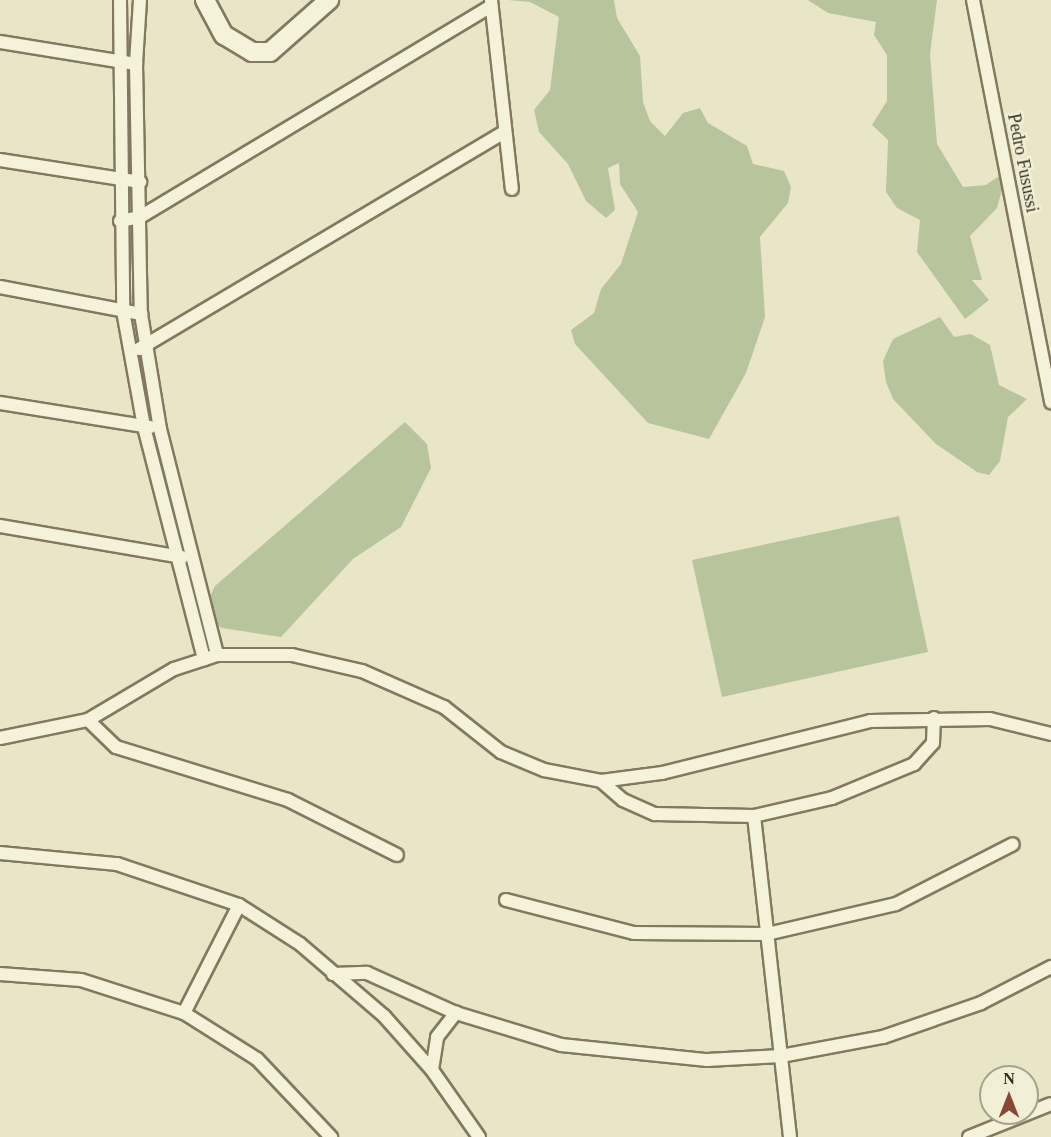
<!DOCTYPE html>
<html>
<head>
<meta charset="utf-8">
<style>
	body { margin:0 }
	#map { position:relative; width:1051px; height:1137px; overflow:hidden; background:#e9e5c7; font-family:"Times New Roman",serif }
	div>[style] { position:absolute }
	.green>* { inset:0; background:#b8c59c }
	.roads { filter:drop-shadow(2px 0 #82795f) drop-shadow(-2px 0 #82795f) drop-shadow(0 2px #82795f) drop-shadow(0 -2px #82795f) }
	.street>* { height:12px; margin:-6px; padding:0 6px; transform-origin:6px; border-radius:6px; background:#f4f2d9 }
	.secondary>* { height:18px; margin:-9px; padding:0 9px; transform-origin:9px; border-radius:9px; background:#f4f2d9 }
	span { translate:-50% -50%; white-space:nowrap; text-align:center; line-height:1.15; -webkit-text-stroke:5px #f1efd6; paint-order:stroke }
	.street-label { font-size:18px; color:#342e20 }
	.north { position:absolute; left:979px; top:1065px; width:60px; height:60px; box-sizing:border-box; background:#f1efd6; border:2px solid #a5a28d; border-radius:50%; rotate:0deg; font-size:16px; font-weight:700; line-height:24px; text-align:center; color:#342e20 }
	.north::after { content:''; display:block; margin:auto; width:21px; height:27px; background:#8a4636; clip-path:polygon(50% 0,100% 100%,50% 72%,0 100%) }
</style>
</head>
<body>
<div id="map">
	<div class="green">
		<div style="clip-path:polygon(508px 0,614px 0,617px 18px,640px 56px,643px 102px,650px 121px,665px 136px,683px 113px,700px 108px,708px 123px,747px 146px,753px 164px,784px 171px,791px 187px,788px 203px,760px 237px,765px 317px,746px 373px,709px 439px,648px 423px,575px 344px,571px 330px,594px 313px,601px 289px,621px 264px,638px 212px,620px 184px,619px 163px,608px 168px,615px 210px,606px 218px,586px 201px,568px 164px,539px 132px,534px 110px,550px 90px,559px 17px,530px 2px)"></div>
		<div style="clip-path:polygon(808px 0,937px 0,930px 54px,937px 144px,963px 187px,986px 185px,999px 176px,1004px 182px,997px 208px,970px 236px,982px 280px,972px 280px,989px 300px,965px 319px,917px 252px,920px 220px,897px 208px,886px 192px,888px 140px,872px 125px,887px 101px,887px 55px,874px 35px,876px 22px,828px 13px)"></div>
		<div style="clip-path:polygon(940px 317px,954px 337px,971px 334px,990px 345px,999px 385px,1027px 399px,1008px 417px,1000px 461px,989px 475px,977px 472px,936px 444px,893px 399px,886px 382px,883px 361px,893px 339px)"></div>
		<div style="clip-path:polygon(405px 422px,427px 444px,431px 468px,401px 527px,353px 559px,281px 637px,222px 628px,201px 615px,215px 586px)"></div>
		<div style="clip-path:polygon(899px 516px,928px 652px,722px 697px,692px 560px)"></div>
	</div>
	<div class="roads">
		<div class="street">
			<div style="left:120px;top:0;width:311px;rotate:89.4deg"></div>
			<div style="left:123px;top:311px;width:118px;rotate:79.7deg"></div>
			<div style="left:144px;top:427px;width:240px;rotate:75.5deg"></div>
			<div style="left:140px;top:0;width:64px;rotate:93.6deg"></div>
			<div style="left:136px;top:64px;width:250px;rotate:88.9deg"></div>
			<div style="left:141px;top:314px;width:117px;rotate:80.6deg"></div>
			<div style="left:160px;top:429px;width:233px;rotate:75.8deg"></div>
			<div style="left:491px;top:0;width:190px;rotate:83.7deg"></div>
			<div style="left:973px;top:0;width:410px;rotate:79deg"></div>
			<div style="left:0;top:42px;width:138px;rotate:9.2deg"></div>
			<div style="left:0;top:160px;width:142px;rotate:8.9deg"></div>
			<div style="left:120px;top:221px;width:20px;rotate:-11deg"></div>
			<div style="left:140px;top:217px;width:410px;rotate:-31deg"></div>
			<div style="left:0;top:287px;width:144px;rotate:10.8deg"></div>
			<div style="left:139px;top:349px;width:425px;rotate:-30.7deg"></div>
			<div style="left:0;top:403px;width:152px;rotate:9.1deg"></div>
			<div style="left:0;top:526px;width:185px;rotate:9.7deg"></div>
			<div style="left:88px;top:720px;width:39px;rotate:44deg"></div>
			<div style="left:116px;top:747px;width:180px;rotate:17.1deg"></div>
			<div style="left:288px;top:800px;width:122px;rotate:26.8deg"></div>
			<div style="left:0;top:738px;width:90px;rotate:-11.6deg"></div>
			<div style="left:88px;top:720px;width:100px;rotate:-30.7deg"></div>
			<div style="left:174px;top:669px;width:45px;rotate:-18deg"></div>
			<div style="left:217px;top:655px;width:75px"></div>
			<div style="left:292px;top:655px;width:72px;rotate:12.9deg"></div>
			<div style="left:362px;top:671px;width:90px;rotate:23.7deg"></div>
			<div style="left:444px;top:707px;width:73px;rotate:38.3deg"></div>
			<div style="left:501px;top:752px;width:47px;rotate:22.7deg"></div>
			<div style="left:544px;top:770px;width:58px;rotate:10.9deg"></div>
			<div style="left:601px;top:781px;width:62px;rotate:-7.5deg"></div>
			<div style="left:662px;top:773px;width:214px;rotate:-14deg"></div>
			<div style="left:870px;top:721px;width:120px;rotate:-1deg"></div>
			<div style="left:990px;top:719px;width:63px;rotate:13.8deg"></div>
			<div style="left:601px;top:781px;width:29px;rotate:41deg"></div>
			<div style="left:623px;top:800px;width:35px;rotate:24deg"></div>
			<div style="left:655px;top:814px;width:99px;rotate:1.2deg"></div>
			<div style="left:754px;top:816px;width:80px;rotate:-13deg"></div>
			<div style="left:832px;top:798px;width:89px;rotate:-22.5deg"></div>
			<div style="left:914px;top:764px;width:28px;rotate:-48deg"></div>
			<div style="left:933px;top:743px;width:25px;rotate:-88deg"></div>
			<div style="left:754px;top:816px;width:323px;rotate:83.6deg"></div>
			<div style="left:0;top:853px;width:118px;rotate:5.4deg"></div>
			<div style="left:117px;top:864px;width:129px;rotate:18.6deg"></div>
			<div style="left:239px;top:905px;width:72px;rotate:32.6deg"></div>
			<div style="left:300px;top:944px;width:111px;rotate:40.6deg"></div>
			<div style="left:384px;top:1016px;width:72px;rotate:48.4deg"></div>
			<div style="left:432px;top:1070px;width:82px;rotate:55deg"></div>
			<div style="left:506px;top:900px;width:132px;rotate:14.5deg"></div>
			<div style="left:634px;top:933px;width:133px;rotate:0.4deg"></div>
			<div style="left:767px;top:934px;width:132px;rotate:-13.1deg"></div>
			<div style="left:896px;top:904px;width:131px;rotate:-27.1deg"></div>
			<div style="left:0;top:974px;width:81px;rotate:4.2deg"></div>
			<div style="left:81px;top:980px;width:108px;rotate:17.8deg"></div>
			<div style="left:184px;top:1013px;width:86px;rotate:32.2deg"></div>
			<div style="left:257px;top:1059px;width:108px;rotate:46.5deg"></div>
			<div style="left:333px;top:974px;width:34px;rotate:-2deg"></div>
			<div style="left:367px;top:973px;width:98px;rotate:24.2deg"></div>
			<div style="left:456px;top:1013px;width:110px;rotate:16.9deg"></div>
			<div style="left:561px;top:1045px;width:147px;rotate:5.9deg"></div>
			<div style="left:707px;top:1060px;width:74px;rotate:-3.1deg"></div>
			<div style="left:781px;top:1056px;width:104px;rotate:-10.6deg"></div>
			<div style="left:883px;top:1037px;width:104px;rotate:-19.1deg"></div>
			<div style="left:981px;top:1003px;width:79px;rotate:-27.2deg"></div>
			<div style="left:184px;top:1013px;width:121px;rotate:-63deg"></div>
			<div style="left:432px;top:1070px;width:33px;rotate:-81deg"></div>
			<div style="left:437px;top:1037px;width:31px;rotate:-52deg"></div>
			<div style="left:969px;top:1137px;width:88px;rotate:-21.9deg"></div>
		</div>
		<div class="secondary">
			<div style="left:205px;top:0;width:40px;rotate:62deg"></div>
			<div style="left:224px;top:35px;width:33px;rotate:31deg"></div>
			<div style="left:252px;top:52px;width:18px"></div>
			<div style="left:270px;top:52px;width:79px;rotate:-41.4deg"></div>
		</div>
	</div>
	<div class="street-label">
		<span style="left:1023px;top:163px;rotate:79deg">Pedro Fusussi</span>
	</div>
	<div class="north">N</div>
</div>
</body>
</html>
